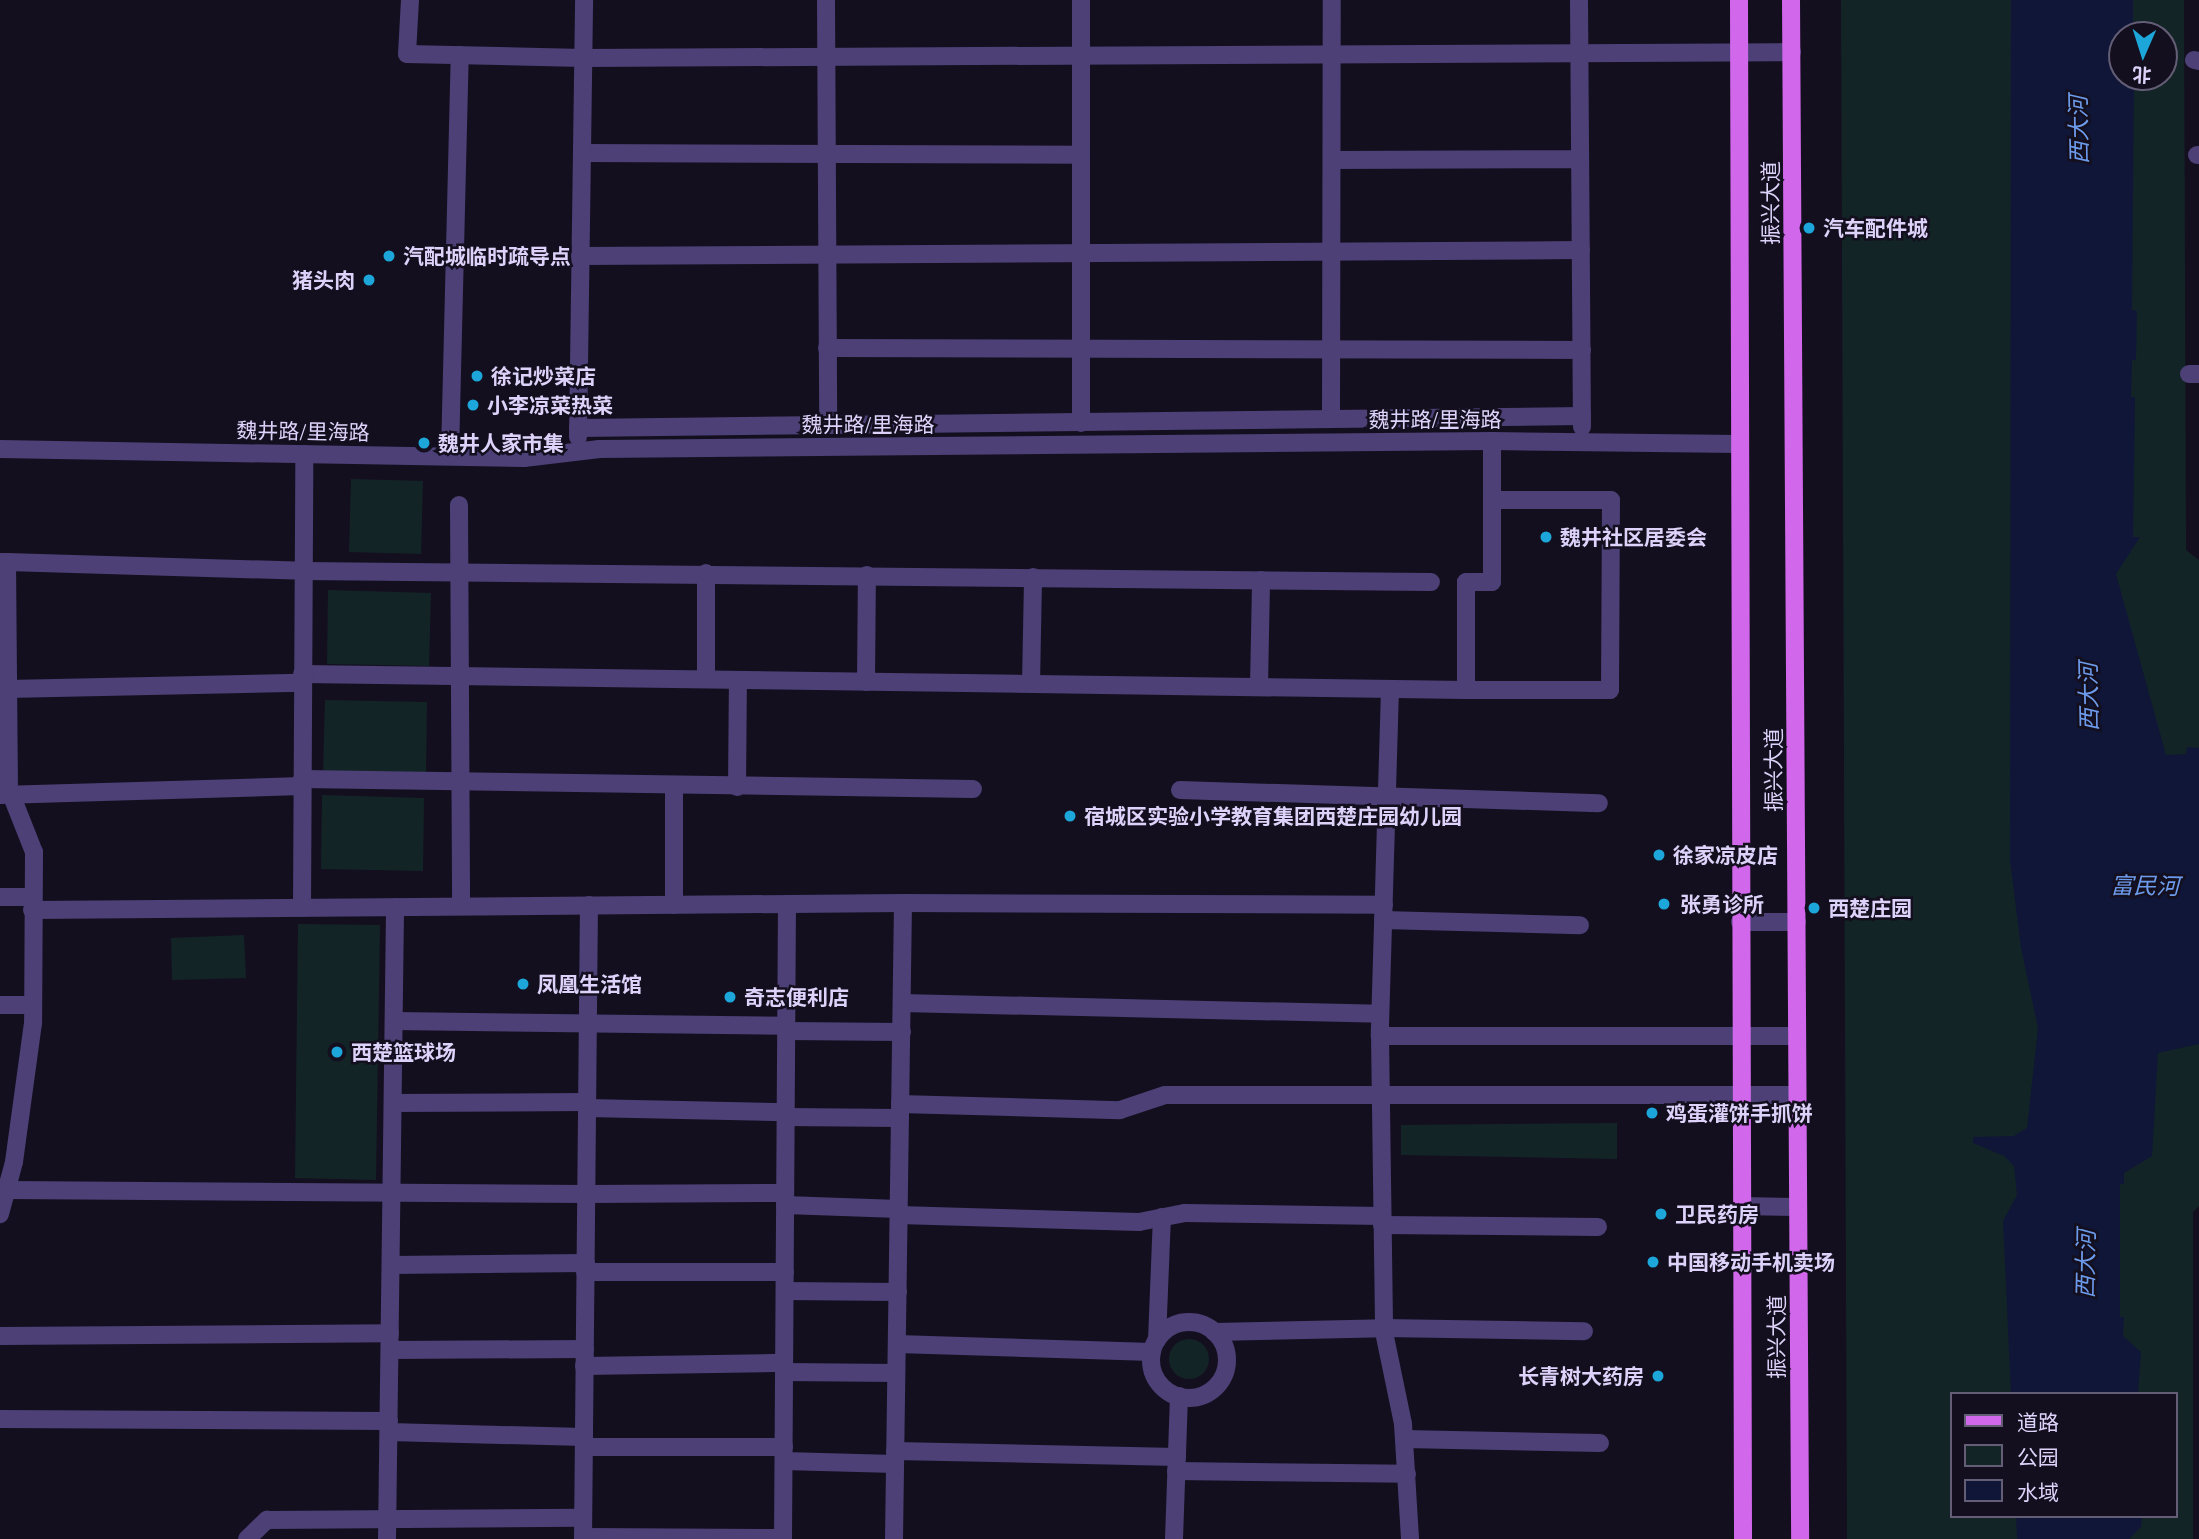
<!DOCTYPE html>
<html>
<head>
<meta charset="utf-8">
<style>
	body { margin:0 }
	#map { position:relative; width:2199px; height:1539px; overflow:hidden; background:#140f1e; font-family:"Asap Condensed","Noto Sans SC",sans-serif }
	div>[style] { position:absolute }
	.green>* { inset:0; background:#132427 }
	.round { border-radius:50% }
	.water>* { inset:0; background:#0f1637 }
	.minor>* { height:18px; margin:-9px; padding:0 9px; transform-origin:9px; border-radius:9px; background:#4c4077 }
	.minor>.ring { margin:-9px; padding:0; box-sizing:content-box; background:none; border:18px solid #4c4077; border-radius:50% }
	.major>* { height:18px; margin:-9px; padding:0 9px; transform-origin:9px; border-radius:9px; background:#d167eb }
	.dots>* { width:19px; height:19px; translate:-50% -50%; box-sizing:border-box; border:4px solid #140f1e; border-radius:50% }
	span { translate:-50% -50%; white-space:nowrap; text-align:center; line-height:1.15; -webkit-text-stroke:5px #140f1e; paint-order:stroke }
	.street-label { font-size:21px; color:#ddd2f9 }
	.poi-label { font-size:21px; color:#ddd2f9; font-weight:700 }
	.left { translate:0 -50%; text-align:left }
	.right { translate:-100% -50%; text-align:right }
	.water-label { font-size:23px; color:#6d9bec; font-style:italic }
	.legend { position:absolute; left:1950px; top:1392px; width:228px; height:126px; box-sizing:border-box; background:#140f1e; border:2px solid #645d76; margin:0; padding:9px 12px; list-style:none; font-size:21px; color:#ddd2f9 }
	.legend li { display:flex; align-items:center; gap:14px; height:35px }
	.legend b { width:35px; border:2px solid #645d76 }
	.north { position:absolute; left:2108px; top:21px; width:70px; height:70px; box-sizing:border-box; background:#140f1e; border:2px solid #645d76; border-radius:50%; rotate:183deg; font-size:19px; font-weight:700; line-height:28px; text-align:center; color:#ddd2f9 }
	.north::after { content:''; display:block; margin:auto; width:24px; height:32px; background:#1ca6da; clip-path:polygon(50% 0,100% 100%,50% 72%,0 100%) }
</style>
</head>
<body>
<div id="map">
	<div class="green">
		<div style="clip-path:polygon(evenodd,1841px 0,2184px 0,2186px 550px,2199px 560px,2199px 1206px,2193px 1212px,2193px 1539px,1847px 1539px,1841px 0,2122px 35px,2164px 35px,2164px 77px,2122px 77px,2122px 35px,1841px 0,1952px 1394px,2176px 1394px,2176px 1516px,1952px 1516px,1952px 1394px)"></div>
		<div style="clip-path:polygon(351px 479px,423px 481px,421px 554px,349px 552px)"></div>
		<div style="clip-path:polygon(328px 590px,431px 593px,429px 666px,327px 664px)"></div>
		<div style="clip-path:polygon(325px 700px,427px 702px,426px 775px,323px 773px)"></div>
		<div style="clip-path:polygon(322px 795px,424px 798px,423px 871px,321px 869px)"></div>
		<div style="clip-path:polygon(298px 924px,380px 925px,376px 1180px,295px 1178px)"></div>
		<div style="clip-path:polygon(244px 935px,246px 978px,172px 980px,171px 938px)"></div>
		<div style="clip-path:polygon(1617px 1123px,1617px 1159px,1401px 1155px,1401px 1125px)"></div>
		<div class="round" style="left:1169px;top:1339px;width:40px;height:40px"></div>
	</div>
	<div class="water">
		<div style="clip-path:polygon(2011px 0,2133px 0,2133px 35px,2122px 35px,2122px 77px,2134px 77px,2132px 310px,2137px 311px,2136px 360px,2132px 360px,2131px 397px,2135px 397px,2133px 537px,2140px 537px,2116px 574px,2166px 755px,2186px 754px,2187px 747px,2199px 748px,2199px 1044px,2158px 1053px,2152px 1156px,2124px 1173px,2124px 1184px,2120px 1184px,2120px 1317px,2124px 1317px,2123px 1336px,2141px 1352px,2138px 1394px,2011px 1394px,2003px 1221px,2017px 1195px,2014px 1166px,2004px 1156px,1973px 1143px,1973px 1137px,2014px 1136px,2027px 1128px,2038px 1028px,2021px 948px,2010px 860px)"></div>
		<div style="clip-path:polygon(2016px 1516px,2142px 1516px,2141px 1527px,2129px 1539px,2017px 1539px)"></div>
	</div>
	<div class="minor">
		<div style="left:410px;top:0;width:54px;rotate:93.2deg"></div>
		<div style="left:407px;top:54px;width:176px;rotate:1.3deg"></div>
		<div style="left:583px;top:58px;width:1209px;rotate:-0.28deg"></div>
		<div style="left:826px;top:0;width:425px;rotate:89.7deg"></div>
		<div style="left:1081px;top:0;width:423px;rotate:90deg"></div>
		<div style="left:1579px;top:0;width:427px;rotate:89.6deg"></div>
		<div style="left:2194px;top:60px;width:5px;rotate:11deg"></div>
		<div style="left:582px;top:153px;width:499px;rotate:0.2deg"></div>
		<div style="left:2197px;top:155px;width:2px"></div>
		<div style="left:1332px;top:160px;width:248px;rotate:-0.2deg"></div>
		<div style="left:580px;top:256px;width:1001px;rotate:-0.34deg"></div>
		<div style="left:827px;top:348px;width:755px;rotate:0.15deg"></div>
		<div style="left:2189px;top:374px;width:10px"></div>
		<div style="left:1331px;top:419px;width:419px;rotate:-89.9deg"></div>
		<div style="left:578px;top:428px;width:1004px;rotate:-0.68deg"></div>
		<div style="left:578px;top:437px;width:437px;rotate:-89.2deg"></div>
		<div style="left:0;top:449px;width:524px;rotate:0.98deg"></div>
		<div style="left:524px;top:458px;width:76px;rotate:-6.8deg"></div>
		<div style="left:599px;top:449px;width:893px;rotate:-0.51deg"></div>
		<div style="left:1492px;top:441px;width:246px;rotate:0.7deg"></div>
		<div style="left:450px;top:454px;width:399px;rotate:-88.6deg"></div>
		<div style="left:1492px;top:500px;width:59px;rotate:-90deg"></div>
		<div style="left:459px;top:505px;width:401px;rotate:89.7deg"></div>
		<div style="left:0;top:562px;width:7px"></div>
		<div style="left:7px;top:562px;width:227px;rotate:89.5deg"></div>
		<div style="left:9px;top:789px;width:68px;rotate:68.4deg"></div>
		<div style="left:34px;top:852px;width:171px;rotate:90.3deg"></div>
		<div style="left:33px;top:1023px;width:140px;rotate:97.8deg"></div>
		<div style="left:14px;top:1162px;width:54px;rotate:105.1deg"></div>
		<div style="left:7px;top:562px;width:296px;rotate:1.7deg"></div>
		<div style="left:303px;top:571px;width:1128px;rotate:0.56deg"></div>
		<div style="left:706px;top:573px;width:106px;rotate:90deg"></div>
		<div style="left:302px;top:674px;width:1164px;rotate:0.79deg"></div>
		<div style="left:1466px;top:690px;width:144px"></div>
		<div style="left:1610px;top:690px;width:190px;rotate:-89.7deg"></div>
		<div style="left:1611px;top:500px;width:119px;rotate:180deg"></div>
		<div style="left:1492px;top:500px;width:82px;rotate:90deg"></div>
		<div style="left:1492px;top:582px;width:26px;rotate:180deg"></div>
		<div style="left:1466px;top:582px;width:108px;rotate:90deg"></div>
		<div style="left:866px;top:682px;width:107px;rotate:-89.5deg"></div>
		<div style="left:1031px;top:684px;width:107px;rotate:-88.9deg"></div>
		<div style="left:1259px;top:687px;width:107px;rotate:-88.9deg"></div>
		<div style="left:8px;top:689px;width:294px;rotate:-1.2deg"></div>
		<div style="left:1390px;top:689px;width:347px;rotate:91.7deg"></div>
		<div style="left:1380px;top:1036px;width:296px;rotate:89.2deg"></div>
		<div style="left:1384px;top:1332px;width:94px;rotate:78.3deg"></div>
		<div style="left:1403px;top:1424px;width:115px;rotate:86.5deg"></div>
		<div style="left:302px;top:779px;width:671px;rotate:0.85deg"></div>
		<div style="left:737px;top:787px;width:107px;rotate:-89.5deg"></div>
		<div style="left:1180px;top:790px;width:419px;rotate:1.8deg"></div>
		<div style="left:1px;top:795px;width:301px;rotate:-1.7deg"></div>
		<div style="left:0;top:897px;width:33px"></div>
		<div style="left:674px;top:905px;width:119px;rotate:-90deg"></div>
		<div style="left:302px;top:908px;width:454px;rotate:-89.7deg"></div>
		<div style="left:32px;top:910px;width:871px;rotate:-0.46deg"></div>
		<div style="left:903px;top:903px;width:481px;rotate:0.2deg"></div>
		<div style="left:1383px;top:920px;width:197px;rotate:1.5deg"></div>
		<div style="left:1740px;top:922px;width:57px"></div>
		<div style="left:902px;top:1003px;width:478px;rotate:1.3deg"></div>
		<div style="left:0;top:1005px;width:33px"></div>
		<div style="left:394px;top:1021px;width:393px;rotate:0.7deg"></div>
		<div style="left:787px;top:1031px;width:115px;rotate:0.5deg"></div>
		<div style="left:1380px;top:1036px;width:417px"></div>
		<div style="left:393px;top:1103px;width:194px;rotate:-0.3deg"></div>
		<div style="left:900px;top:1104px;width:220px;rotate:1.6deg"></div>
		<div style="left:1120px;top:1110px;width:47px;rotate:-18.4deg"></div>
		<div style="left:1165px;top:1095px;width:632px"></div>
		<div style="left:587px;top:1108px;width:199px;rotate:1.2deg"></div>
		<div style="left:786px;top:1117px;width:114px;rotate:0.5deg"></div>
		<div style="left:7px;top:1190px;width:579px;rotate:0.4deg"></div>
		<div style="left:586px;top:1194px;width:199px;rotate:-0.3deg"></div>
		<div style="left:785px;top:1205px;width:114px;rotate:2deg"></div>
		<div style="left:1741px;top:1206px;width:57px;rotate:1deg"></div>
		<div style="left:899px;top:1215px;width:240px;rotate:1.7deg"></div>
		<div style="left:1139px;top:1222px;width:47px;rotate:-11.1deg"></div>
		<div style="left:1185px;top:1213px;width:197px;rotate:0.9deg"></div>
		<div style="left:1382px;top:1225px;width:216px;rotate:0.5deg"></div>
		<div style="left:391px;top:1265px;width:195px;rotate:-0.6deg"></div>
		<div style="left:585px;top:1272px;width:200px"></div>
		<div style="left:785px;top:1291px;width:113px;rotate:0.5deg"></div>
		<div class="ring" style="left:1151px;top:1322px;width:58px;height:58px"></div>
		<div style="left:1214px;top:1332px;width:170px;rotate:-1.3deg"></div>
		<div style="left:1384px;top:1328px;width:200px;rotate:0.9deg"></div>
		<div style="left:0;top:1336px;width:390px;rotate:-0.4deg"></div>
		<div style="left:1157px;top:1340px;width:123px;rotate:-87.7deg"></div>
		<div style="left:897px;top:1344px;width:255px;rotate:1.8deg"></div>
		<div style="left:390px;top:1350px;width:195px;rotate:-0.3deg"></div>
		<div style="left:584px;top:1366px;width:200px;rotate:-0.9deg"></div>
		<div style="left:784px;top:1372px;width:112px;rotate:0.5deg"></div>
		<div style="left:0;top:1419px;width:389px;rotate:0.3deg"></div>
		<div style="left:389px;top:1432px;width:195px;rotate:1.5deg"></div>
		<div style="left:1404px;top:1439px;width:196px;rotate:1.2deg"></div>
		<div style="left:584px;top:1447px;width:200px"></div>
		<div style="left:895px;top:1451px;width:282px;rotate:1.2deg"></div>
		<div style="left:784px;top:1461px;width:111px;rotate:1.5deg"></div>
		<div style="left:1176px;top:1471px;width:231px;rotate:0.7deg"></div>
		<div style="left:583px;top:1537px;width:200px;rotate:0.3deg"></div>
		<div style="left:247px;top:1539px;width:28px;rotate:-44deg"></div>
		<div style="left:267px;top:1520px;width:316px;rotate:-0.4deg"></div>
		<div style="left:387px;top:1539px;width:632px;rotate:-89.27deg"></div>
		<div style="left:583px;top:1539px;width:634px;rotate:-89.46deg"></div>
		<div style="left:783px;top:1539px;width:635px;rotate:-89.64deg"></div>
		<div style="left:894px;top:1539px;width:636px;rotate:-89.19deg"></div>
		<div style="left:1174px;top:1539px;width:143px;rotate:-88deg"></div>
	</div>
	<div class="major">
		<div style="left:1739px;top:0;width:1539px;rotate:89.85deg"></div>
		<div style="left:1791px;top:0;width:1539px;rotate:89.66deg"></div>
	</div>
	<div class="dots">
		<div style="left:1809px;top:228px;background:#1ca6da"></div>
		<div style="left:389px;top:256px;background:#1ca6da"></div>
		<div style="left:369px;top:280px;background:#1ca6da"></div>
		<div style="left:477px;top:376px;background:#1ca6da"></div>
		<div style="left:473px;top:405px;background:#1ca6da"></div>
		<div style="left:424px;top:443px;background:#1ca6da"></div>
		<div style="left:1546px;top:537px;background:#1ca6da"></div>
		<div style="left:1070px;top:816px;background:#1ca6da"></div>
		<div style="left:1659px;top:855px;background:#1ca6da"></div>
		<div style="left:1664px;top:904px;background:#1ca6da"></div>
		<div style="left:1814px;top:908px;background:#1ca6da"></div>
		<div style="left:523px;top:984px;background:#1ca6da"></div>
		<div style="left:730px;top:997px;background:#1ca6da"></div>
		<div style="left:337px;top:1052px;background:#1ca6da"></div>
		<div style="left:1652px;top:1113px;background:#1ca6da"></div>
		<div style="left:1661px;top:1214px;background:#1ca6da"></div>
		<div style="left:1653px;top:1262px;background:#1ca6da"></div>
		<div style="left:1658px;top:1376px;background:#1ca6da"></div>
	</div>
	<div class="street-label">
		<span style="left:1770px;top:203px;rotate:-90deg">振兴大道</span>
		<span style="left:1435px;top:419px">魏井路/里海路</span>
		<span style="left:868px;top:424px">魏井路/里海路</span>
		<span style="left:303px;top:431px;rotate:1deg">魏井路/里海路</span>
		<span style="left:1773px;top:770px;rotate:-90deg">振兴大道</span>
		<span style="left:1776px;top:1337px;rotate:-90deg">振兴大道</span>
	</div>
	<div class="poi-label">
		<span class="left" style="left:1823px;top:228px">汽车配件城</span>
		<span class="left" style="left:403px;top:256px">汽配城临时疏导点</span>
		<span class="right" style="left:355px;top:280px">猪头肉</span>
		<span class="left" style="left:491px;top:376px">徐记炒菜店</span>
		<span class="left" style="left:487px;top:405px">小李凉菜热菜</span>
		<span class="left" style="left:438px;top:443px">魏井人家市集</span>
		<span class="left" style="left:1560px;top:537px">魏井社区居委会</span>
		<span class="left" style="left:1084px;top:816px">宿城区实验小学教育集团西楚庄园幼儿园</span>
		<span class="left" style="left:1673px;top:855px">徐家凉皮店</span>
		<span class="left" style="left:1680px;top:904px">张勇诊所</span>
		<span class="left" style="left:1828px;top:908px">西楚庄园</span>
		<span class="left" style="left:537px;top:984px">凤凰生活馆</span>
		<span class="left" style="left:744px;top:997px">奇志便利店</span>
		<span class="left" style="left:351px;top:1052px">西楚篮球场</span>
		<span class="left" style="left:1666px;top:1113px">鸡蛋灌饼手抓饼</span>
		<span class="left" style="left:1675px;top:1214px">卫民药房</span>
		<span class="left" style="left:1667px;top:1262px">中国移动手机卖场</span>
		<span class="right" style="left:1644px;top:1376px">长青树大药房</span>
	</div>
	<div class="water-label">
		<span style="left:2079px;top:130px;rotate:-91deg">西大河</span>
		<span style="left:2089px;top:697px;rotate:-91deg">西大河</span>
		<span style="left:2145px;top:886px;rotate:1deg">富民河</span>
		<span style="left:2086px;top:1264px;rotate:-89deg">西大河</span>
	</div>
	<ul class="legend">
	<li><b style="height:9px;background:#d167eb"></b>道路</li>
	<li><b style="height:19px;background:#132427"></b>公园</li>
	<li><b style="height:19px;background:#0f1637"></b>水域</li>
	</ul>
	<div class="north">北</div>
</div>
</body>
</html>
